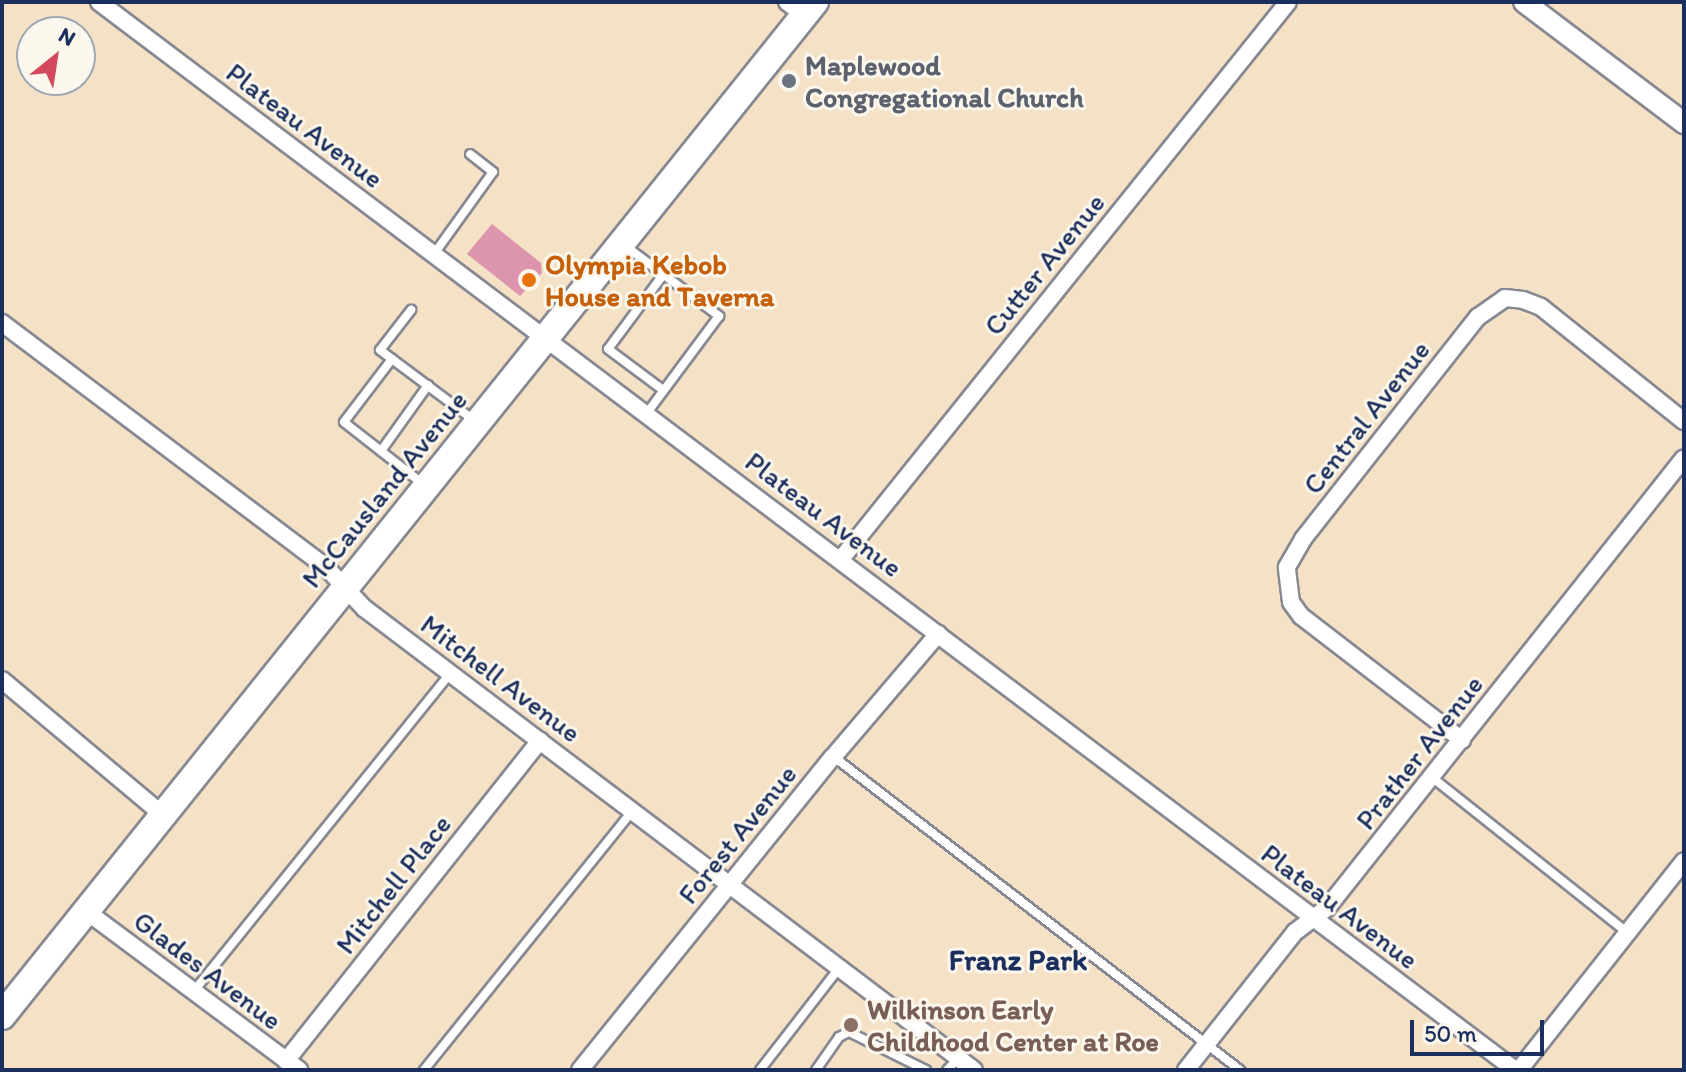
<!DOCTYPE html>
<html>
<head>
<meta charset="utf-8">
<style>
	body { margin:0 }
	#map { position:relative; width:1686px; height:1072px; overflow:hidden; background:#f5e1c6; font-family:Itim,sans-serif }
	div>[style] { position:absolute }
	.building>* { inset:0; background:#dd94ad }
	.roads { filter:drop-shadow(2px 0 #888892) drop-shadow(-2px 0 #888892) drop-shadow(0 2px #888892) drop-shadow(0 -2px #888892) }
	.service>* { height:8px; margin:-4px; padding:0 4px; transform-origin:4px; border-radius:4px; background:#fff }
	.minor>* { height:16px; margin:-8px; padding:0 8px; transform-origin:8px; border-radius:8px; background:#fff }
	.tertiary>* { height:20px; margin:-10px; padding:0 10px; transform-origin:10px; border-radius:10px; background:#fff }
	.primary>* { height:26px; margin:-13px; padding:0 13px; transform-origin:13px; border-radius:13px; background:#fff }
	.dots>* { width:22px; height:22px; translate:-50% -50%; box-sizing:border-box; border:4px solid #fbf7ec; border-radius:50% }
	span { translate:-50% -50%; white-space:nowrap; text-align:center; line-height:1.15; -webkit-text-stroke:6px #fbf7ec; paint-order:stroke }
	.worship-label { font-size:28px; color:#5b616d; font-weight:700 }
	.left { translate:0 -50%; text-align:left }
	.street-label { font-size:28px; color:#1b2f5e }
	.food-label { font-size:28px; color:#c56008; font-weight:700 }
	.education-label { font-size:28px; color:#785e54; font-weight:700 }
	.neighbourhood-label { font-size:30px; color:#1b2f5e; font-weight:700 }
	.frame { position:absolute; inset:0; border:4px solid #1b2f5e; pointer-events:none }
	.north { position:absolute; left:16px; top:16px; width:80px; height:80px; box-sizing:border-box; background:#fbf7ec; border:2px solid #a1a7b3; border-radius:50%; rotate:30deg; font-size:22px; font-weight:700; line-height:32px; text-align:center; color:#1b2f5e }
	.north::after { content:''; display:block; margin:auto; width:28px; height:36px; background:#d1495b; clip-path:polygon(50% 0,100% 100%,50% 72%,0 100%) }
	.scale { position:absolute; left:1410px; top:1020px; width:134px; height:36px; box-sizing:border-box; border:4px solid #1b2f5e; border-top:0; padding-left:10px; font-size:24px; line-height:28px; white-space:nowrap; color:#1b2f5e; -webkit-text-stroke:6px #fbf7ec; paint-order:stroke }
</style>
</head>
<body>
<div id="map">
	<div class="building">
		<div style="clip-path:polygon(492px 224px,541px 263px,542px 273px,520px 296px,467px 254px)"></div>
	</div>
	<div class="roads">
		<div class="service">
			<div style="left:624px;top:245px;width:119px;rotate:36.8deg"></div>
			<div style="left:719px;top:316px;width:121px;rotate:126.6deg"></div>
			<div style="left:434px;top:254px;width:101px;rotate:-54.3deg"></div>
			<div style="left:493px;top:172px;width:29px;rotate:-142deg"></div>
			<div style="left:663px;top:275px;width:92px;rotate:126.6deg"></div>
			<div style="left:608px;top:349px;width:69px;rotate:36.7deg"></div>
			<div style="left:392px;top:359px;width:15px;rotate:-143deg"></div>
			<div style="left:380px;top:350px;width:51px;rotate:-52.2deg"></div>
			<div style="left:381px;top:451px;width:81px;rotate:-54.5deg"></div>
			<div style="left:423px;top:484px;width:100px;rotate:-141.9deg"></div>
			<div style="left:344px;top:422px;width:79px;rotate:-52.7deg"></div>
			<div style="left:392px;top:359px;width:104px;rotate:36.8deg"></div>
			<div style="left:834px;top:757px;width:513px;rotate:37.63deg"></div>
			<div style="left:1433px;top:778px;width:249px;rotate:38.5deg"></div>
			<div style="left:194px;top:991px;width:409px;rotate:-51.1deg"></div>
			<div style="left:424px;top:1070px;width:332px;rotate:-51.2deg"></div>
			<div style="left:760px;top:1070px;width:129px;rotate:-52.2deg"></div>
			<div style="left:816px;top:1070px;width:40px;rotate:-55.1deg"></div>
			<div style="left:839px;top:1037px;width:11px;rotate:-27deg"></div>
			<div style="left:849px;top:1032px;width:86px;rotate:26.3deg"></div>
			<div style="left:947px;top:1070px;width:16px;rotate:-45deg"></div>
		</div>
		<div class="minor">
			<div style="left:99px;top:2px;width:1774px;rotate:37.02deg"></div>
			<div style="left:787px;top:2px;width:21px;rotate:37deg"></div>
			<div style="left:2px;top:323px;width:406px;rotate:37deg"></div>
			<div style="left:326px;top:567px;width:56px;rotate:47.2deg"></div>
			<div style="left:364px;top:608px;width:765px;rotate:37.14deg"></div>
			<div style="left:841px;top:559px;width:714px;rotate:-51.25deg"></div>
			<div style="left:2px;top:680px;width:210px;rotate:40deg"></div>
			<div style="left:1462px;top:740px;width:203px;rotate:-142.4deg"></div>
			<div style="left:1301px;top:616px;width:17px;rotate:-126deg"></div>
			<div style="left:1291px;top:602px;width:35px;rotate:-97deg"></div>
			<div style="left:1287px;top:567px;width:32px;rotate:-60deg"></div>
			<div style="left:1303px;top:539px;width:283px;rotate:-51.8deg"></div>
			<div style="left:1478px;top:317px;width:33px;rotate:-35deg"></div>
			<div style="left:1505px;top:298px;width:18px;rotate:6deg"></div>
			<div style="left:1523px;top:300px;width:19px;rotate:21deg"></div>
			<div style="left:1541px;top:307px;width:183px;rotate:38.6deg"></div>
			<div style="left:86px;top:911px;width:266px;rotate:36.7deg"></div>
			<div style="left:286px;top:1061px;width:409px;rotate:-51.6deg"></div>
			<div style="left:580px;top:1070px;width:402px;rotate:-51.1deg"></div>
			<div style="left:833px;top:757px;width:162px;rotate:-49.5deg"></div>
			<div style="left:1186px;top:1070px;width:176px;rotate:-51.7deg"></div>
			<div style="left:1295px;top:932px;width:40px;rotate:-37deg"></div>
			<div style="left:1327px;top:908px;width:574px;rotate:-51.57deg"></div>
			<div style="left:1519px;top:1070px;width:266px;rotate:-51.7deg"></div>
		</div>
		<div class="tertiary">
			<div style="left:1524px;top:2px;width:201px;rotate:37.1deg"></div>
		</div>
		<div class="primary">
			<div style="left:2px;top:1016px;width:1300px;rotate:-51.28deg"></div>
		</div>
	</div>
	<div class="dots">
		<div style="left:789px;top:81px;background:#6b7280"></div>
		<div style="left:529px;top:280px;background:#e8710a"></div>
		<div style="left:851px;top:1025px;background:#8d6e63"></div>
	</div>
	<div class="worship-label">
		<span class="left" style="left:805px;top:81px">Maplewood<br>Congregational Church</span>
	</div>
	<div class="street-label">
		<span style="left:305px;top:125px;rotate:37deg">Plateau Avenue</span>
		<span style="left:1044px;top:264px;rotate:-51deg">Cutter Avenue</span>
		<span style="left:1366px;top:417px;rotate:-52deg">Central Avenue</span>
		<span style="left:384px;top:489px;rotate:-51deg">McCausland Avenue</span>
		<span style="left:824px;top:514px;rotate:37deg">Plateau Avenue</span>
		<span style="left:501px;top:678px;rotate:37deg">Mitchell Avenue</span>
		<span style="left:1419px;top:752px;rotate:-52deg">Prather Avenue</span>
		<span style="left:737px;top:834px;rotate:-51deg">Forest Avenue</span>
		<span style="left:393px;top:884px;rotate:-52deg">Mitchell Place</span>
		<span style="left:1340px;top:906px;rotate:37deg">Plateau Avenue</span>
		<span style="left:208px;top:970px;rotate:37deg">Glades Avenue</span>
	</div>
	<div class="food-label">
		<span class="left" style="left:545px;top:280px">Olympia Kebob<br>House and Taverna</span>
	</div>
	<div class="education-label">
		<span class="left" style="left:867px;top:1025px">Wilkinson Early<br>Childhood Center at Roe</span>
	</div>
	<div class="neighbourhood-label">
		<span style="left:1018px;top:960px">Franz Park</span>
	</div>
	<div class="frame"></div>
	<div class="north">N</div>
	<div class="scale">50 m</div>
</div>
</body>
</html>
